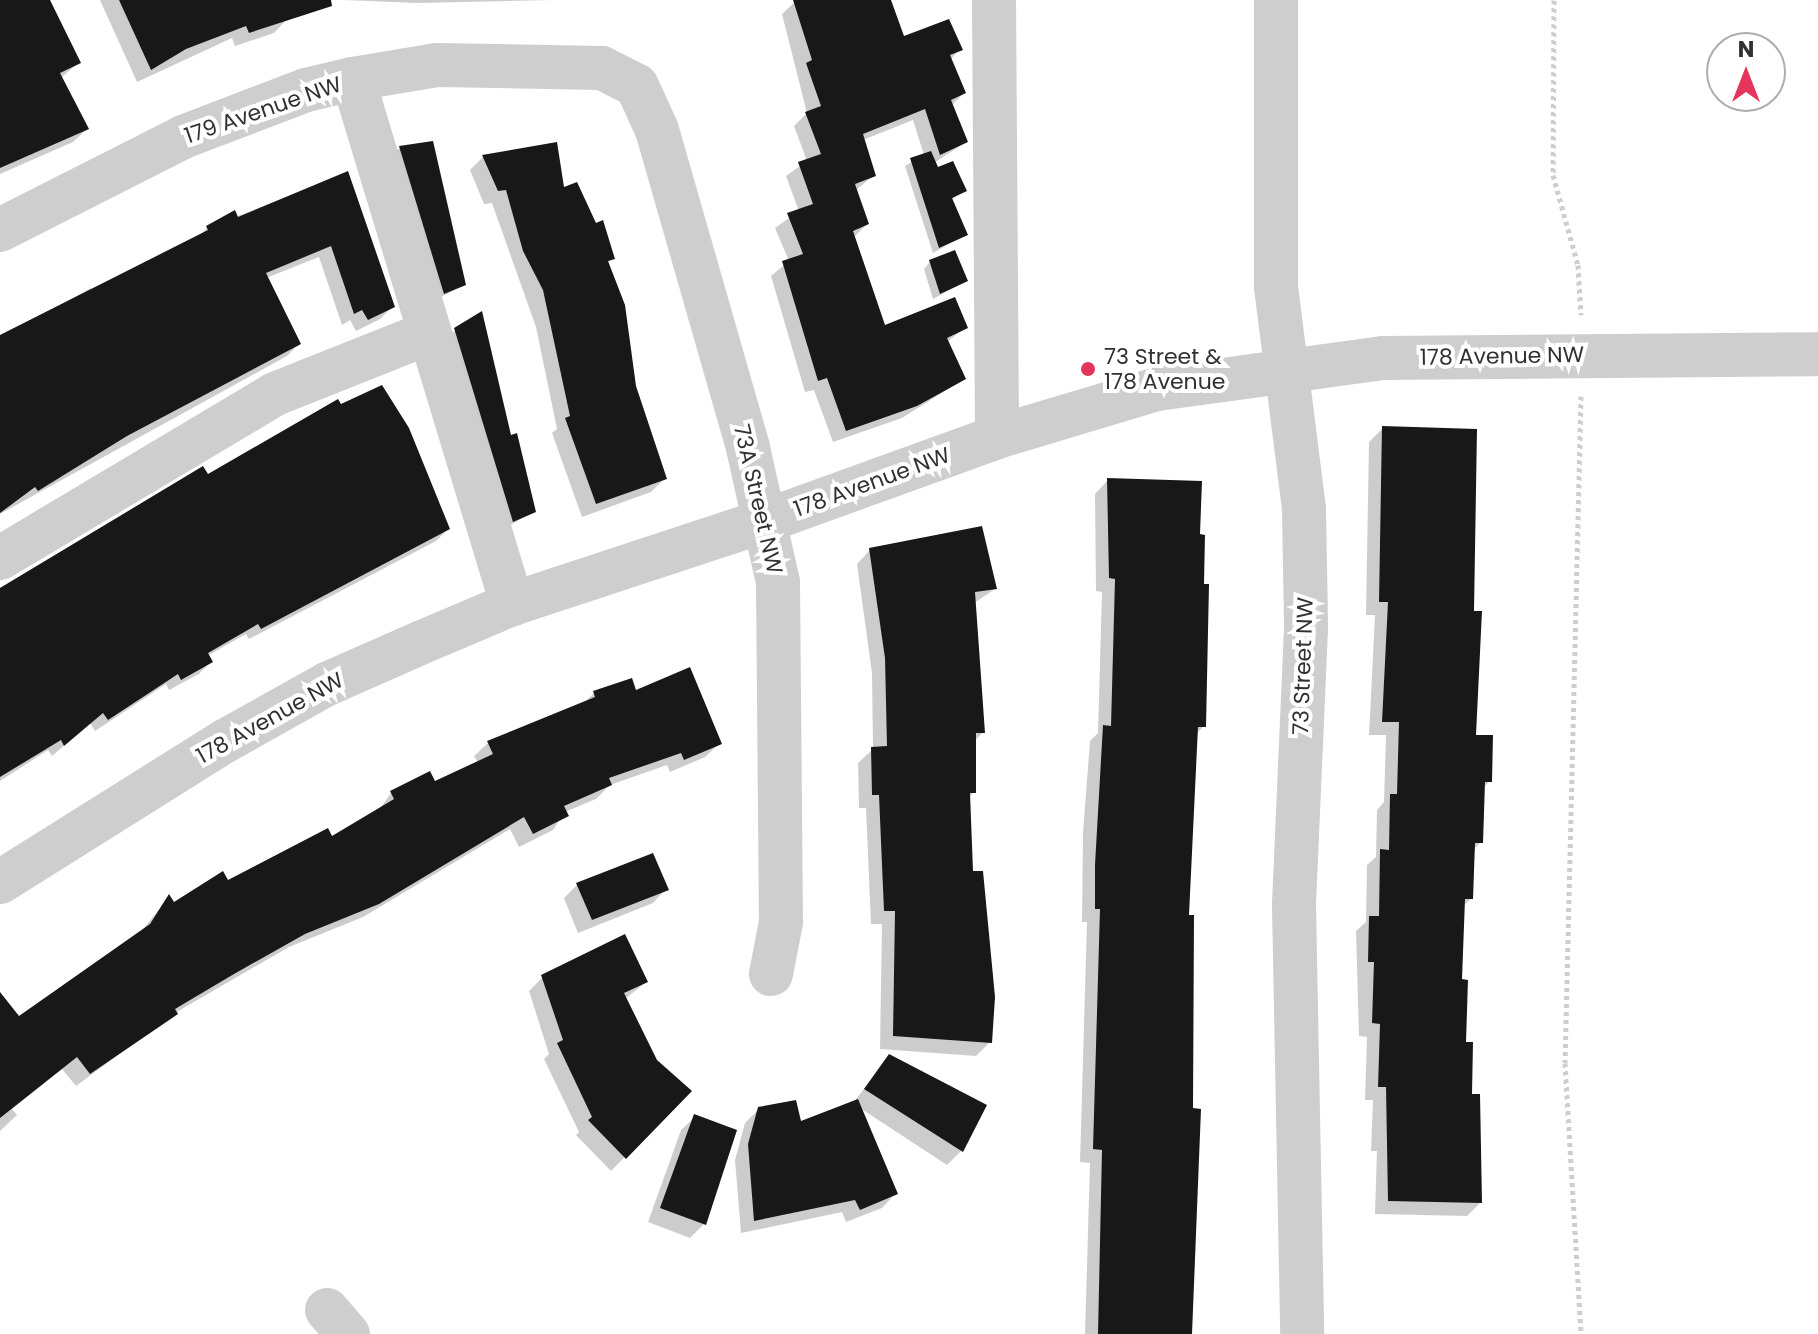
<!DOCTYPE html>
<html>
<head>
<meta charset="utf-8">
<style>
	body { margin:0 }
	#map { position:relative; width:1818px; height:1334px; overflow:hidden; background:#fff; font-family:Poppins,sans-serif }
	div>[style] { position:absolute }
	.shadow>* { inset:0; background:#0003 }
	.building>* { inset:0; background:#181818 }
	.path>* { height:5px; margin-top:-2.5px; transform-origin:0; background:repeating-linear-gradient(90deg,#cecece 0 4px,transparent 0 8px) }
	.minor>* { height:44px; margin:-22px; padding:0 22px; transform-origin:22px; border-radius:22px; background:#cecece }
	.dots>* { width:22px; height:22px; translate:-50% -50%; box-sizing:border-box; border:4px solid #fff; border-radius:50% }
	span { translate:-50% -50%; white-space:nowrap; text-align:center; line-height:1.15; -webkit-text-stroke:8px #fff; paint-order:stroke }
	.street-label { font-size:22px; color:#313131 }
	.poi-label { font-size:22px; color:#313131 }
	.left { translate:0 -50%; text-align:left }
	.north { position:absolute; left:1706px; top:32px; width:80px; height:80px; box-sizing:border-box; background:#fff; border:2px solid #adadad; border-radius:50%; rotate:0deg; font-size:22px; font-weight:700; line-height:32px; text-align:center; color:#313131 }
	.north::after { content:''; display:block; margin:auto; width:28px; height:36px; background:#e6355a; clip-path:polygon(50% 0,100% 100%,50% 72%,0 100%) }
</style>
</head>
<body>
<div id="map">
	<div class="shadow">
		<div style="clip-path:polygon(0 0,48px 0,78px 63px,61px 78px,87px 129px,73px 142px,0 174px)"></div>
		<div style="clip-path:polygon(100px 0,328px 0,287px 19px,274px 33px,235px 46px,232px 38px,137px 82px)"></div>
		<div style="clip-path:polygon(343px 0,553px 0,417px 3px)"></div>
		<div style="clip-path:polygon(889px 0,903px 39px,960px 49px,950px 60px,964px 93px,951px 106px,966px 142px,934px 163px,964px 191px,950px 201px,965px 235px,933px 253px,905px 166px,924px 155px,913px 120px,863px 140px,874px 175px,855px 191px,867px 224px,854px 237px,884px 328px,966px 327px,947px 342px,964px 379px,902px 418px,833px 442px,814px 390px,805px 392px,771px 276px,789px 261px,775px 228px,799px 211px,786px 176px,807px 161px,794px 126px,807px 113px,782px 14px,797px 0)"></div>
		<div style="clip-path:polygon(400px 147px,464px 284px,438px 299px,394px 154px)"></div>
		<div style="clip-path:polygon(483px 157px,562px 189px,612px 258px,607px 264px,634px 387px,664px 479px,651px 492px,582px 517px,552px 433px,557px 429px,536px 327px,492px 203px,484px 204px,470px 170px)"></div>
		<div style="clip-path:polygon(347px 174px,392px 307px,380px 319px,356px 331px,350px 320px,342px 325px,319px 257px,266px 278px,299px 344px,287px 356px,0 514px,0 339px,91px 288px,94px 293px,196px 239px,207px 228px)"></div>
		<div style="clip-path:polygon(930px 262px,966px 281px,933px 299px,924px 269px)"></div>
		<div style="clip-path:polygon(456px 330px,510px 438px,534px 511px,507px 527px,449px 336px)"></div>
		<div style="clip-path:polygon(1383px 428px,1472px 613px,1474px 737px,1490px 781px,1482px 789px,1481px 842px,1473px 850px,1472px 898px,1462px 907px,1460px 981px,1480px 1203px,1467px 1216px,1375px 1214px,1377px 1151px,1371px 1151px,1373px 1100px,1365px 1100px,1367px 1037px,1359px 1036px,1356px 931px,1366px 922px,1367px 865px,1376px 857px,1377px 810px,1384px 802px,1386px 735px,1369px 735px,1375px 615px,1366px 615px,1369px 442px)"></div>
		<div style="clip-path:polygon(208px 477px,448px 529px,436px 541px,249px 639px,246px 634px,207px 656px,210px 662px,199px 674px,169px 690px,166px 684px,95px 731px,90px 723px,52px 756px,48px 750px,0 781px,0 591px)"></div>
		<div style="clip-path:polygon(1108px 480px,1198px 536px,1204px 726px,1195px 735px,1187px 917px,1191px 1334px,1085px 1334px,1090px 1163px,1080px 1162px,1087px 922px,1082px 922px,1083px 833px,1090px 741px,1098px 733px,1102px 592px,1096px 591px,1095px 494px)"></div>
		<div style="clip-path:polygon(870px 550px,995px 589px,974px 603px,983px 732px,974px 742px,974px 792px,968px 798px,971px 873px,990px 1042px,976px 1056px,880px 1049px,882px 924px,871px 924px,866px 808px,859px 808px,858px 763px,873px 749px,872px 673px,857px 564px)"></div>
		<div style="clip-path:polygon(594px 693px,635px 693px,719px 744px,705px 757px,670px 772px,667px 765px,610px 785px,596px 799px,565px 812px,553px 830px,519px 847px,510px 829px,363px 917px,289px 947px,175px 1013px,76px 1086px,62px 1069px,12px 1109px,17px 1115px,0 1131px,0 1020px,19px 1019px,141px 932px,168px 898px,173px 905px,331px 839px,379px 810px,391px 793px,429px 773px,434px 784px,478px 763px,474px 756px,488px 743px,583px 704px)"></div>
		<div style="clip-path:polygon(577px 885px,666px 889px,653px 903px,578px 933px,564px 898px)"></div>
		<div style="clip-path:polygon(543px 977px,646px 982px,625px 999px,656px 1062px,689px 1091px,611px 1171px,576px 1135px,579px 1132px,544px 1059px,549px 1054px,529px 991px)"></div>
		<div style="clip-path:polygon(889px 1057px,984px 1106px,961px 1151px,947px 1165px,860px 1108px,895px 1194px,882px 1208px,846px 1222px,842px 1212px,741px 1233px,735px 1160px,745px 1123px,759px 1109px,800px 1124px,853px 1103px)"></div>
		<div style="clip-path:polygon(695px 1117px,704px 1224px,690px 1238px,648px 1222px,681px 1130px)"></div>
	</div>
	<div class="building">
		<div style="clip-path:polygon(0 0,50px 0,81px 63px,60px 73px,89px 129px,0 168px)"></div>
		<div style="clip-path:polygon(119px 0,331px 0,332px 6px,249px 33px,246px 26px,186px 49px,151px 70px)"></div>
		<div style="clip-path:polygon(793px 0,891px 0,904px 36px,949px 19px,963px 50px,950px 55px,966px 93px,951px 100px,968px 142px,940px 155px,925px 109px,863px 134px,876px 176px,855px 184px,869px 224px,853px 231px,885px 325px,955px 297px,968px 328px,947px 338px,966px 379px,917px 406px,846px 431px,827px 378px,818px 381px,782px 261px,803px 254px,787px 213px,813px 204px,798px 162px,821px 154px,805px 112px,821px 106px,806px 63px,812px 60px)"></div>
		<div style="clip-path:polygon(433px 141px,466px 285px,444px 294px,399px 146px)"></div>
		<div style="clip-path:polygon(557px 142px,564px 187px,577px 182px,596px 223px,603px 220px,615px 259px,608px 261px,625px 305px,636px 386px,667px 479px,596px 504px,565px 418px,570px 416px,543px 290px,523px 251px,506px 190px,498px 191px,482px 155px)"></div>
		<div style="clip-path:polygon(931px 151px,938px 167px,953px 161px,967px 191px,952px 198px,968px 235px,939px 248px,910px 158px)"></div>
		<div style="clip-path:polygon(348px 171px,395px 307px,368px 320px,362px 310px,354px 314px,331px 246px,266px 273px,301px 344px,127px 436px,38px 491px,35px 487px,0 513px,0 335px,208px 230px,206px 226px,235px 210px,238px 217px)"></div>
		<div style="clip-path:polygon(955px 250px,968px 281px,940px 294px,929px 260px)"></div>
		<div style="clip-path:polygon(482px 311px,511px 435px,517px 433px,536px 512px,513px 522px,454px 328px)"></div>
		<div style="clip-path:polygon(382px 385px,409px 428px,450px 529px,261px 629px,258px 624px,208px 653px,213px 662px,181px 680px,178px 674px,108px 720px,103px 713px,64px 746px,61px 740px,0 777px,0 588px,203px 466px,208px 474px,338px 399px,341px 404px)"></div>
		<div style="clip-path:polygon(1382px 426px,1477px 429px,1474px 611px,1482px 611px,1476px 735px,1493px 735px,1492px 782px,1485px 782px,1483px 843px,1475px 843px,1473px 899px,1465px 899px,1462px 979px,1468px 980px,1466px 1042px,1473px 1042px,1472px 1094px,1480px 1094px,1482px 1203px,1388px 1201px,1386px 1087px,1378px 1087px,1380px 1024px,1372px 1023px,1374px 962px,1368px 962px,1369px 916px,1379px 916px,1380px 849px,1389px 850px,1390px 794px,1397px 794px,1399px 722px,1382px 722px,1388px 602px,1379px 602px)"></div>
		<div style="clip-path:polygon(1107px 478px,1202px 481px,1200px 534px,1205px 535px,1204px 584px,1209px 584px,1206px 727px,1198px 727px,1189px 915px,1194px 915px,1193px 1108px,1201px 1109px,1192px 1334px,1098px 1334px,1102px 1150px,1093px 1149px,1100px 909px,1095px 909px,1095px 865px,1103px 725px,1111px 726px,1115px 579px,1109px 578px)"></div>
		<div style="clip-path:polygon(982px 526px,997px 589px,975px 592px,985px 733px,976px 733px,976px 793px,970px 793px,973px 871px,983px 871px,995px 997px,992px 1043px,893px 1036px,895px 911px,884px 911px,879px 795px,872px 795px,871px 747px,887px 746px,885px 658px,869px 548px)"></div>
		<div style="clip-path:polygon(690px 667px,722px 744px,684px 760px,681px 753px,609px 778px,612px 785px,564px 806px,569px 816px,533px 834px,524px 817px,379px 904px,305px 934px,234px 974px,175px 1009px,178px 1014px,90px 1074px,77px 1057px,0 1118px,0 992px,19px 1016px,150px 924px,169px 894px,174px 902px,223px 871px,228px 880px,328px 828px,332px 836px,394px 799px,390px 791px,430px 771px,435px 781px,493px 754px,487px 741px,595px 697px,593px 691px,632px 678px,636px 690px)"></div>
		<div style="clip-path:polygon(653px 853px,669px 890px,592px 920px,576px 883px)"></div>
		<div style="clip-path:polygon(625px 934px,648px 982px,624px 993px,657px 1060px,692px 1091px,626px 1159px,588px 1120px,592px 1117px,557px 1043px,563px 1040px,541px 975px)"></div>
		<div style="clip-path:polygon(889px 1054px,987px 1105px,963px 1152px,864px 1089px)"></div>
		<div style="clip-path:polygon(858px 1099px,898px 1194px,860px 1210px,855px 1200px,754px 1221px,748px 1144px,758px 1107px,796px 1100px,801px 1121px)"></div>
		<div style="clip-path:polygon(694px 1114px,737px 1130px,706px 1225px,660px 1208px)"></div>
	</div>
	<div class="path">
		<div style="left:1554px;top:0;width:175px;rotate:90.3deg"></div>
		<div style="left:1553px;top:175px;width:93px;rotate:74.5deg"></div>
		<div style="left:1578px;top:265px;width:50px;rotate:86.6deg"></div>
		<div style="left:1581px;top:396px;width:667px;rotate:91.37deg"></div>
		<div style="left:1565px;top:1063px;width:271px;rotate:86.6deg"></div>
	</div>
	<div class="minor">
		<div style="left:994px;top:0;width:437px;rotate:89.6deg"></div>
		<div style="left:1276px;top:0;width:287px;rotate:90deg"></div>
		<div style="left:1276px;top:287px;width:224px;rotate:82.8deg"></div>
		<div style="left:1304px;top:509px;width:120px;rotate:89deg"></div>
		<div style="left:1306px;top:629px;width:276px;rotate:92.5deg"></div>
		<div style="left:1294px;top:905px;width:429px;rotate:88.9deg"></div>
		<div style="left:353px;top:79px;width:549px;rotate:73.15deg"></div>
		<div style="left:0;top:230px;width:205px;rotate:-26.9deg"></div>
		<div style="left:183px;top:137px;width:132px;rotate:-20.9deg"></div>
		<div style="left:306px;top:90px;width:48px;rotate:-13.2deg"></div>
		<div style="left:353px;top:79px;width:85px;rotate:-9.5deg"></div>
		<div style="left:437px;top:65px;width:165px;rotate:1deg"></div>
		<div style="left:602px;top:68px;width:39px;rotate:27deg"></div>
		<div style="left:637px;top:86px;width:48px;rotate:65.6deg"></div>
		<div style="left:657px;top:130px;width:331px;rotate:74deg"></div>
		<div style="left:748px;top:448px;width:137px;rotate:77.4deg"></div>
		<div style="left:778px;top:582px;width:340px;rotate:89.5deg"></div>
		<div style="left:781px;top:922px;width:53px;rotate:100.9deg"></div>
		<div style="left:0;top:558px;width:320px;rotate:-30.8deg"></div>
		<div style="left:275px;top:394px;width:165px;rotate:-21.7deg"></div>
		<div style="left:0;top:882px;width:266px;rotate:-32.1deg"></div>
		<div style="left:225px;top:741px;width:117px;rotate:-29.2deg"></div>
		<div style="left:327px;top:684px;width:102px;rotate:-23.8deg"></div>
		<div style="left:420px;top:643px;width:100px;rotate:-23deg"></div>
		<div style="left:512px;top:604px;width:269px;rotate:-18.2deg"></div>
		<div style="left:768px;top:520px;width:244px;rotate:-19.9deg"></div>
		<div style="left:997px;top:437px;width:167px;rotate:-16.7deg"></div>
		<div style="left:1157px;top:389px;width:228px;rotate:-7.8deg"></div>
		<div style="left:1383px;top:358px;width:435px;rotate:-0.5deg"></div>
		<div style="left:327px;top:1310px;width:32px;rotate:49deg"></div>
	</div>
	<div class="dots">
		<div style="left:1088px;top:369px;background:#e6355a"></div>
	</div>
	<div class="street-label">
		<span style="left:263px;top:110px;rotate:-19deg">179 Avenue NW</span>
		<span style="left:1502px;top:356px;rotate:-1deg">178 Avenue NW</span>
		<span style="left:872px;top:482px;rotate:-20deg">178 Avenue NW</span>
		<span style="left:758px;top:499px;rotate:77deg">73A Street NW</span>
		<span style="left:1303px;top:666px;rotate:-88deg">73 Street NW</span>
		<span style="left:270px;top:718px;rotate:-29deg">178 Avenue NW</span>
	</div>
	<div class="poi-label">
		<span class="left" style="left:1104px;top:369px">73 Street &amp;<br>178 Avenue</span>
	</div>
	<div class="north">N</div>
</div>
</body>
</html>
